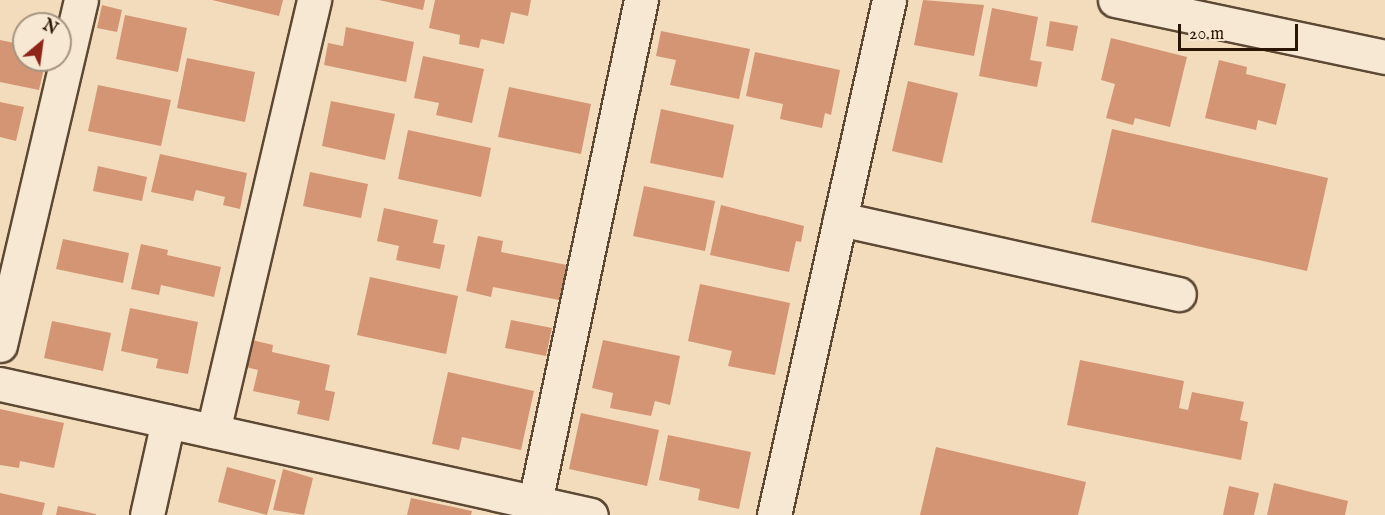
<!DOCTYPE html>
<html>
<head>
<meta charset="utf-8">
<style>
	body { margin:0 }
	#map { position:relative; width:1385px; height:515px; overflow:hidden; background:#f2dcbc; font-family:"IM FELL English",serif }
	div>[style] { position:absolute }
	.building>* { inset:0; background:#d49575 }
	.roads { filter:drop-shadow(2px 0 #5d4833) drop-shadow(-2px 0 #5d4833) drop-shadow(0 2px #5d4833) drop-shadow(0 -2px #5d4833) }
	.minor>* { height:33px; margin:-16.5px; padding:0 16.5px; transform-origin:16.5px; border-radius:16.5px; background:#f7e8d3 }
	span { translate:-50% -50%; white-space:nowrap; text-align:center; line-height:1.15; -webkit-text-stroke:4.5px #f7e8d3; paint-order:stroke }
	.north { position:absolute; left:12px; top:12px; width:60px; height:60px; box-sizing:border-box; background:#f7e8d3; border:2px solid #a59481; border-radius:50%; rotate:29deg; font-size:16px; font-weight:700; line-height:24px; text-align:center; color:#2b1605 }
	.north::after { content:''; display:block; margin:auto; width:21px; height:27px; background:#8f2418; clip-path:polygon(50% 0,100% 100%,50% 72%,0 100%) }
	.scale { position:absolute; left:1178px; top:24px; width:120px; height:27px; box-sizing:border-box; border:3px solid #2b1605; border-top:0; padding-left:8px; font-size:18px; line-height:21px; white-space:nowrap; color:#2b1605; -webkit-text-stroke:4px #f7e8d3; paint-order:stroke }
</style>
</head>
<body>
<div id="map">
	<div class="building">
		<div style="clip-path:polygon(212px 0,283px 0,279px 16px)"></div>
		<div style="clip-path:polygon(379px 0,425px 0,423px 10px)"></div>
		<div style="clip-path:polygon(435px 0,531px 0,528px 16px,511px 12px,504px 44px,481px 39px,479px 48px,459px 44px,460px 35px,429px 28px)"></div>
		<div style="clip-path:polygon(923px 0,984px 5px,974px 56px,914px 45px)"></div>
		<div style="clip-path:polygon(102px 5px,122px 10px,117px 32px,97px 28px)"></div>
		<div style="clip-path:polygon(992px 8px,1038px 17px,1030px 60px,1042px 62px,1037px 87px,979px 76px)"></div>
		<div style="clip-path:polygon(125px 15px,187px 28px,178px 72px,116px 59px)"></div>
		<div style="clip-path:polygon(1050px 21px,1078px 26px,1073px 51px,1046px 46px)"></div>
		<div style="clip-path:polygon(346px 27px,414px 42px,406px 82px,324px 65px,328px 43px,343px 46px)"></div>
		<div style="clip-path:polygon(661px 31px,750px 49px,739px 99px,670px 85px,676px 60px,656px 56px)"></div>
		<div style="clip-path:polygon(1111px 38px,1187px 57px,1170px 127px,1135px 118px,1133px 125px,1106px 118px,1115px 84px,1101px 80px)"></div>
		<div style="clip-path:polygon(0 40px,24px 45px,24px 60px,46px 60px,39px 90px,0 82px)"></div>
		<div style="clip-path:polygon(755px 52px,840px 70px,831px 115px,825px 113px,822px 128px,780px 119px,783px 104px,746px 96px)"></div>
		<div style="clip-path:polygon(423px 56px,484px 69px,472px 123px,436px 115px,439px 103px,414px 98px)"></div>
		<div style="clip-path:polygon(187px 58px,255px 72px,245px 122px,177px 108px)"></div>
		<div style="clip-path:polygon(1219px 60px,1247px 67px,1246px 74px,1286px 84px,1276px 125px,1258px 120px,1256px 130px,1205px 118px)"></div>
		<div style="clip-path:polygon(908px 81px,958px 93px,942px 163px,892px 151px)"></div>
		<div style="clip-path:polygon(98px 85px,171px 100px,161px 146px,88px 131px)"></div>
		<div style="clip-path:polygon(509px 87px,591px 104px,581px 154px,498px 137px)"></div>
		<div style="clip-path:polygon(331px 101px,395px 114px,385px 160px,322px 146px)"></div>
		<div style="clip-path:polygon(0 102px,24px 107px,16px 141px,0 137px)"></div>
		<div style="clip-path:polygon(661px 109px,734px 125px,723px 178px,650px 163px)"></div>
		<div style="clip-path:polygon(1112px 129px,1328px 178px,1307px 271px,1091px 222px)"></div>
		<div style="clip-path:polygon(408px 130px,491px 148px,481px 197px,398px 179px)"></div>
		<div style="clip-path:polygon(160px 154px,247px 173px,240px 209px,223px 205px,225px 197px,196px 190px,193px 201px,151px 192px)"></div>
		<div style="clip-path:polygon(98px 166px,147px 177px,142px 201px,93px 191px)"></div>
		<div style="clip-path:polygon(310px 172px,368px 184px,361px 218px,303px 206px)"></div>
		<div style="clip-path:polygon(644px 186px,715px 201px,705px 251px,633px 236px)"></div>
		<div style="clip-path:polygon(721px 205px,804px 226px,801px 242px,796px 241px,789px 272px,710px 255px)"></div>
		<div style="clip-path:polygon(384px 208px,438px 220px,433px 243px,445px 245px,440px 269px,396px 260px,399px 246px,377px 241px)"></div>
		<div style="clip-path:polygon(478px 236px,503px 241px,501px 252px,567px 265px,559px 300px,493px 287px,491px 297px,466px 291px)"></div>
		<div style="clip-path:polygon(63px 239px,129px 253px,123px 283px,56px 269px)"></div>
		<div style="clip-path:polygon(141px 244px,168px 250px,167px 255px,221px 267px,214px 297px,161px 285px,159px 295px,131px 289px)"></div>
		<div style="clip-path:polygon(370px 277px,458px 296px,446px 354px,357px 335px)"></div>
		<div style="clip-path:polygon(700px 284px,790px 303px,775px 375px,728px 366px,732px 351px,688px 341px)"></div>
		<div style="clip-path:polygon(130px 308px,198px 322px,188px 374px,156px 368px,158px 359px,121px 351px)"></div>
		<div style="clip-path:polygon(511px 320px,552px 328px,546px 356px,505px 348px)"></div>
		<div style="clip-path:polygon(52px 321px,111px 333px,103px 371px,44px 358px)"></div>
		<div style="clip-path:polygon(252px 340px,273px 345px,272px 352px,330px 365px,325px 390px,335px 392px,329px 421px,297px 414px,300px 401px,253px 391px,258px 370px,246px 367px)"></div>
		<div style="clip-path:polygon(603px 340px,680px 356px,670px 405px,655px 401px,651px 416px,610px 408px,613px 393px,592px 388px)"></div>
		<div style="clip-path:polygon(1080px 360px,1184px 381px,1179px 408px,1188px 410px,1192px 392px,1244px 402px,1240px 420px,1248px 422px,1241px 460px,1067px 425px)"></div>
		<div style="clip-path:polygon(448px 372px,534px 391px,521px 450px,462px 437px,459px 450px,432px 444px)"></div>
		<div style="clip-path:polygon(0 409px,64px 423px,54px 468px,20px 461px,19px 468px,0 465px)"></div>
		<div style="clip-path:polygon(581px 413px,659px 430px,647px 486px,569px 469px)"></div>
		<div style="clip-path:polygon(668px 435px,751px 452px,739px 509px,698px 500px,700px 489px,659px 480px)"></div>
		<div style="clip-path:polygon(936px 447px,1086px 482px,1078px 515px,920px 515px)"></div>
		<div style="clip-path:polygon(227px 467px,276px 480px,267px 515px,218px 502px)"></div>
		<div style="clip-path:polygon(283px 469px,313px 478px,304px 515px,273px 510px)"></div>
		<div style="clip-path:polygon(1274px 483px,1348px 501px,1345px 515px,1267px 515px)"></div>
		<div style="clip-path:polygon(1229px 486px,1259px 493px,1254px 515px,1223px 515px)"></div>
		<div style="clip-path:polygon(0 493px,45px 503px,42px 515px,0 515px)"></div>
		<div style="clip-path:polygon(411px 498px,472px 511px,471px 515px,407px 515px)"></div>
		<div style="clip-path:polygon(58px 506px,96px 514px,96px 515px,56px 515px)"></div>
	</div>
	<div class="roads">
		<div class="minor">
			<div style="left:1115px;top:0;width:276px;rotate:11.9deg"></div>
			<div style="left:840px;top:219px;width:347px;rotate:12.5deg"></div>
			<div style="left:0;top:345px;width:354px;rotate:-76.8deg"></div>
			<div style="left:0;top:384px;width:605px;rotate:12.5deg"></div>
			<div style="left:213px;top:431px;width:443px;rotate:-76.8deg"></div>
			<div style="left:535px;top:502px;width:513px;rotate:-78.08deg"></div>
			<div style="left:147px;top:515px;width:96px;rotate:-77.4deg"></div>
			<div style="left:774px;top:515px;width:528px;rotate:-77.41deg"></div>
		</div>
	</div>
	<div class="north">N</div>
	<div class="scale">20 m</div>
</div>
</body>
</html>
